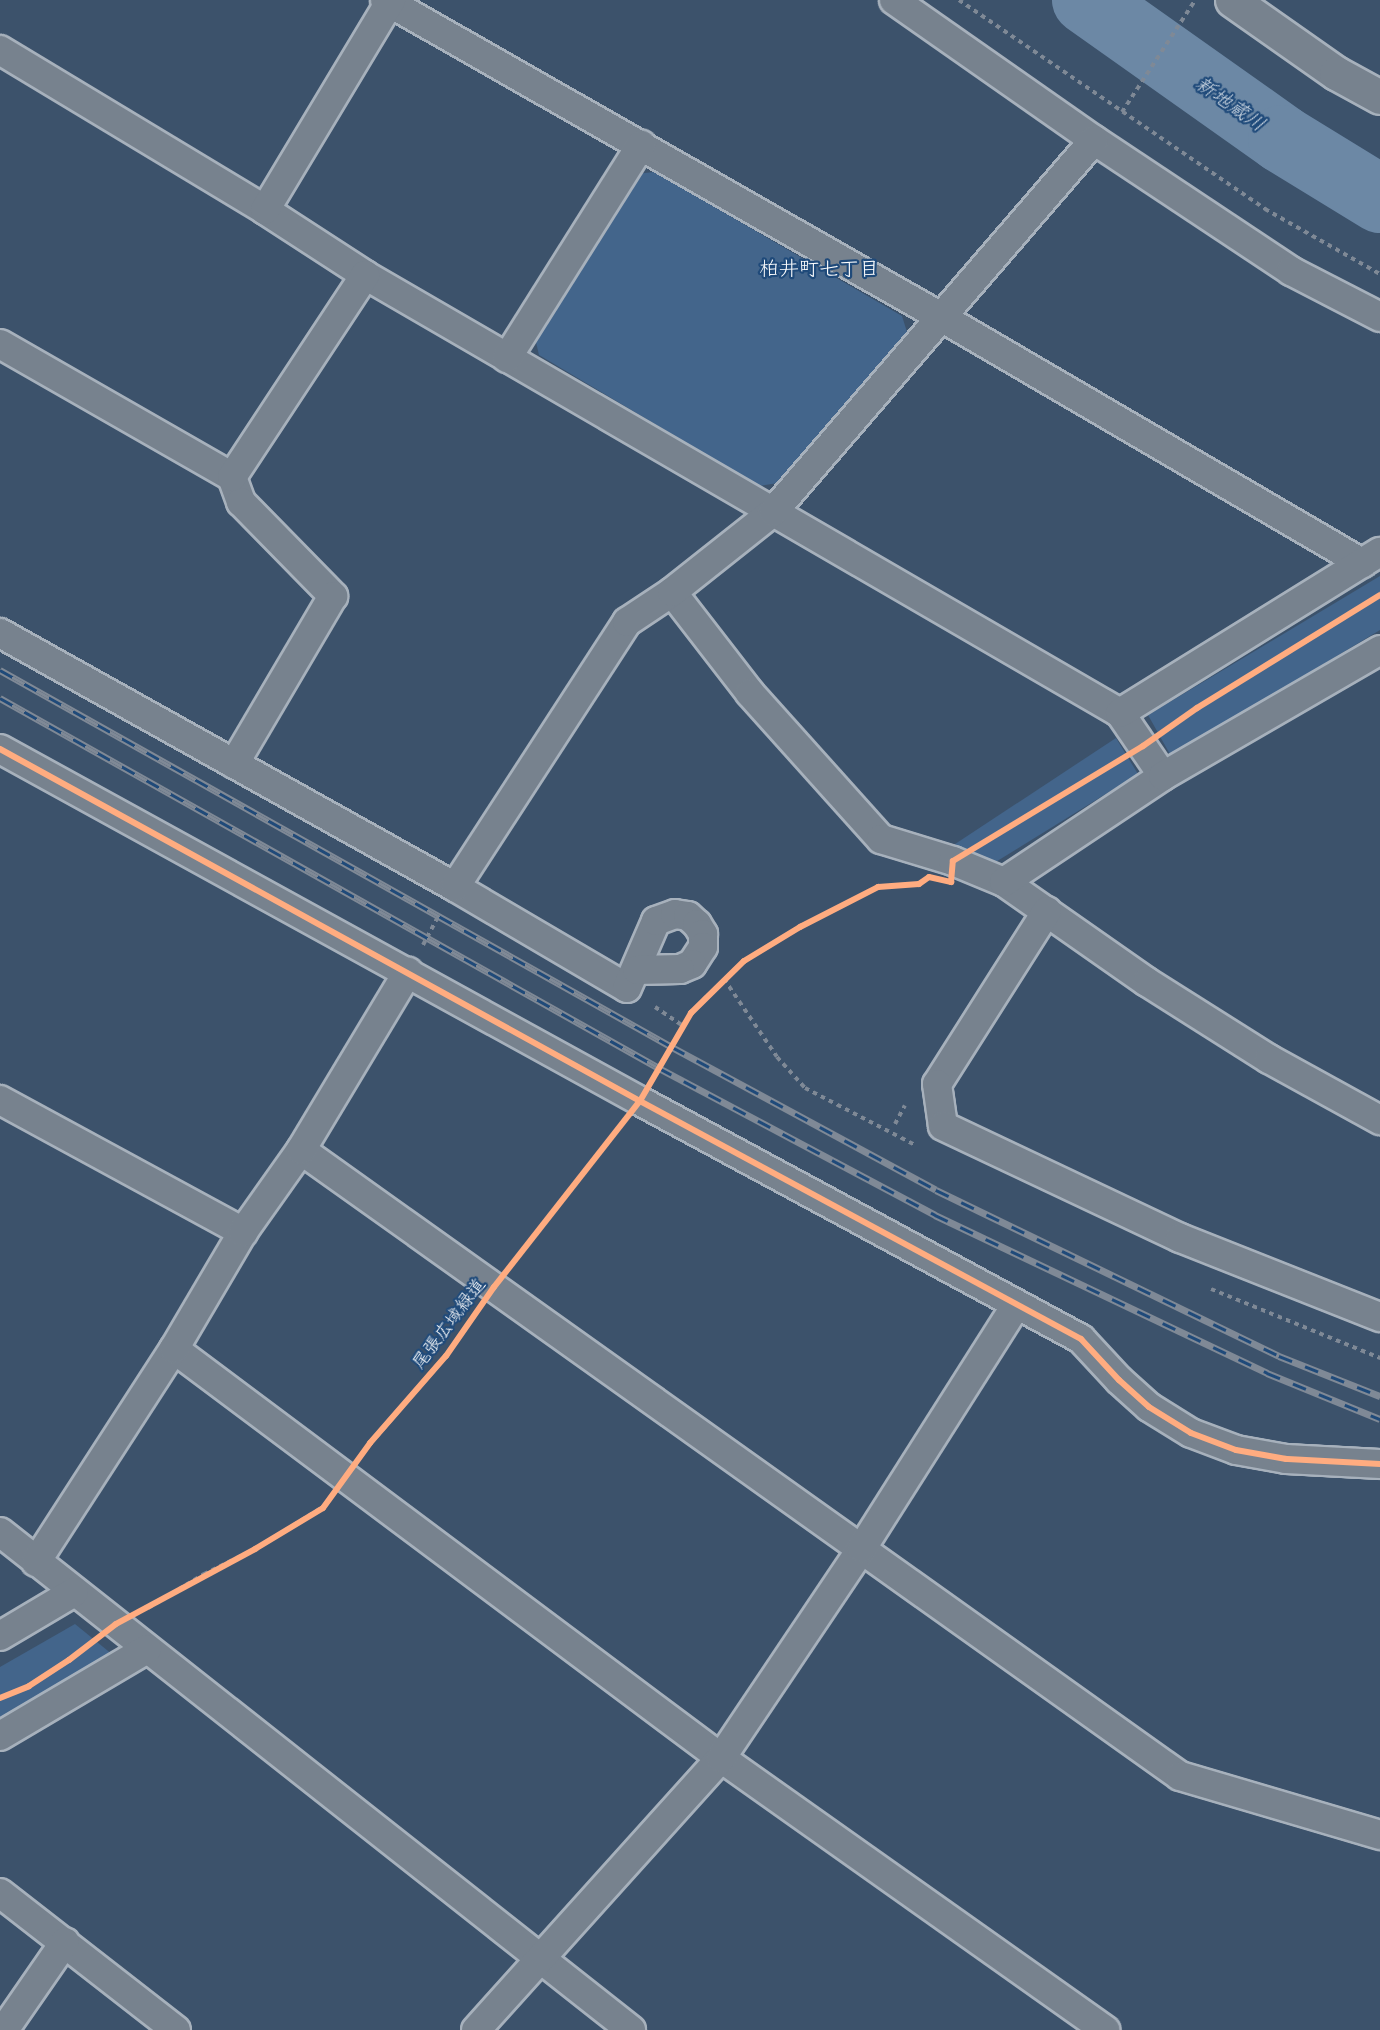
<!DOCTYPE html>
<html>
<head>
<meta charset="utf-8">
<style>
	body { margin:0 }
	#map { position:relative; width:1380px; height:2030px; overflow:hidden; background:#3c526b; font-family:"Playpen Sans","Klee One",sans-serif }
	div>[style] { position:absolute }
	.green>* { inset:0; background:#43658b }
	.river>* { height:68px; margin:-34px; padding:0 34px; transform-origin:34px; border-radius:34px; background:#6c88a5 }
	.path>* { height:4px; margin-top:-2px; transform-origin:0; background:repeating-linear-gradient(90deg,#7f8996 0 4.5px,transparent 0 9px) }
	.roads { filter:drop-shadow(2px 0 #a7b1bc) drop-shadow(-2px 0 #a7b1bc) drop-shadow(0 2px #a7b1bc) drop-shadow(0 -2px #a7b1bc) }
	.street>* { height:28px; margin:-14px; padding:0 14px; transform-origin:14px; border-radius:14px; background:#77828e }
	.secondary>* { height:33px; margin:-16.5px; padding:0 16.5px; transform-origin:16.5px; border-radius:16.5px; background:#77828e }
	.rail>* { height:7px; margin-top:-3.5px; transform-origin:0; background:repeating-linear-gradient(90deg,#1f4a7a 0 14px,#7f8996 0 28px); box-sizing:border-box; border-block:2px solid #7f8996 }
	.cycleway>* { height:6px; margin:-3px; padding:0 3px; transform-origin:3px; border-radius:3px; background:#ffac80 }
	span { translate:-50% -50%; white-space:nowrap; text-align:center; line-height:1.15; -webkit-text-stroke:4.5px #1f4a7a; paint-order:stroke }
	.street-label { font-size:18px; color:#fff }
	.water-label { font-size:20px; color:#d4dde6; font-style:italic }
	.neighbourhood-label { font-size:20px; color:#fff }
</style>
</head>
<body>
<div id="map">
	<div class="green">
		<div style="clip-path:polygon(654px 172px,902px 316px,907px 332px,778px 483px,759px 486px,539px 355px,535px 338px,635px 174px)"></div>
		<div style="clip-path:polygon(1380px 576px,1380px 630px,1171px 756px,1148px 715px)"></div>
		<div style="clip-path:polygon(1116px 738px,1138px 774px,994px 863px,946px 850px)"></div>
		<div style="clip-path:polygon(75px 1624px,113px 1655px,0 1719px,0 1667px)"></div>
	</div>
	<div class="river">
		<div style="left:1086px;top:0;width:240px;rotate:35.3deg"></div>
		<div style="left:1282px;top:139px;width:115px;rotate:31.5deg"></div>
	</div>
	<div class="path">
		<div style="left:959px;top:0;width:371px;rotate:34.3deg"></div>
		<div style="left:1265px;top:209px;width:132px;rotate:29.5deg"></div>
		<div style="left:1122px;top:112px;width:131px;rotate:-56.8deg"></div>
		<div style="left:1305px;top:642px;width:89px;rotate:-32.1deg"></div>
		<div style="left:1170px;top:727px;width:26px;rotate:-36deg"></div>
		<div style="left:990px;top:839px;width:145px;rotate:-31.2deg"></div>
		<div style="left:423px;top:945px;width:32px;rotate:-62deg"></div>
		<div style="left:727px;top:977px;width:23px;rotate:-43deg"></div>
		<div style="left:744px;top:961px;width:66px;rotate:-31.3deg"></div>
		<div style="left:800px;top:927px;width:88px;rotate:-27.1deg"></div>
		<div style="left:878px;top:887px;width:32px;rotate:-5deg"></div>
		<div style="left:724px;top:979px;width:94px;rotate:55.8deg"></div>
		<div style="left:777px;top:1057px;width:42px;rotate:47.9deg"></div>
		<div style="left:805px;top:1088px;width:124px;rotate:27.4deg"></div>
		<div style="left:655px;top:1007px;width:34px;rotate:34deg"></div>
		<div style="left:656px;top:1073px;width:69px;rotate:-59.7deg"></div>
		<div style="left:691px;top:1013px;width:22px;rotate:-47deg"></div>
		<div style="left:895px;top:1124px;width:21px;rotate:-62deg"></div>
		<div style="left:514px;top:1262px;width:172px;rotate:-52.1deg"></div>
		<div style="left:1211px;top:1289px;width:183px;rotate:22.2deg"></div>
		<div style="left:365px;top:1450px;width:124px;rotate:-49.2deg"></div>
		<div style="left:446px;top:1356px;width:51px;rotate:-55.4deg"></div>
		<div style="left:148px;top:1608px;width:66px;rotate:-31.3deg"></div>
		<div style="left:204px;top:1574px;width:57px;rotate:-26.1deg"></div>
		<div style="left:255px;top:1549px;width:84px;rotate:-31.8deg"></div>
	</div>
	<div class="roads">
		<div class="street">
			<div style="left:385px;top:0;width:640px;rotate:29.69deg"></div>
			<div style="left:941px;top:317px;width:488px;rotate:30.3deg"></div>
			<div style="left:894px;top:0;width:244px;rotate:35deg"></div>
			<div style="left:1094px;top:140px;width:237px;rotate:33.6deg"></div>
			<div style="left:1291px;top:271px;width:100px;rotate:27.3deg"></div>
			<div style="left:0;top:50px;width:310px;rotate:31.1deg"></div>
			<div style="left:265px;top:210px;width:119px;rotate:33deg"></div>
			<div style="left:365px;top:275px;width:873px;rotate:30.12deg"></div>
			<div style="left:1120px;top:713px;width:76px;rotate:55.7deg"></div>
			<div style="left:265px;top:210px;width:245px;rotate:-59deg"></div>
			<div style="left:0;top:344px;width:267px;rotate:29.8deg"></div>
			<div style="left:232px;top:477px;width:27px;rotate:70deg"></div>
			<div style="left:241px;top:502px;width:132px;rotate:45.6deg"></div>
			<div style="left:333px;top:596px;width:195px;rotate:120.5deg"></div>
			<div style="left:507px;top:358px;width:252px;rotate:-57.8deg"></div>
			<div style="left:232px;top:477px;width:242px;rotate:-56.6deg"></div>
			<div style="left:672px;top:592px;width:128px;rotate:52.3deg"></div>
			<div style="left:750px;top:693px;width:196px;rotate:48.1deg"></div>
			<div style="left:881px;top:839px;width:75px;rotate:17deg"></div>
			<div style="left:953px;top:861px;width:55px;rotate:22.4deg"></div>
			<div style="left:1004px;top:882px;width:174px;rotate:35deg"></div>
			<div style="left:1147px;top:982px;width:144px;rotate:32.3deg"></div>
			<div style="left:1269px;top:1059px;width:127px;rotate:28.8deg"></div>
			<div style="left:0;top:633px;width:521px;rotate:29.17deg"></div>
			<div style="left:455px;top:887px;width:199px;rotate:30.4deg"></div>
			<div style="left:627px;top:988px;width:73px;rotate:-66.6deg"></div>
			<div style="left:656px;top:921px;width:20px;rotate:-20deg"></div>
			<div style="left:675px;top:914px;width:13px;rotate:9deg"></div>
			<div style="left:688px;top:916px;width:12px;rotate:42deg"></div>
			<div style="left:697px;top:924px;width:12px;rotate:59deg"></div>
			<div style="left:703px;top:934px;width:13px;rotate:90deg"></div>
			<div style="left:703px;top:947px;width:20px;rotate:123deg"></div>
			<div style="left:692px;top:964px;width:13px;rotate:157deg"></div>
			<div style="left:680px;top:969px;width:43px;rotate:178.7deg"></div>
			<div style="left:1120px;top:713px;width:306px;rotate:-31.8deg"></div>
			<div style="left:0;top:749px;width:730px;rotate:28.81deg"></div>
			<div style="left:640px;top:1101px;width:501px;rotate:28.35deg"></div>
			<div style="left:1081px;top:1339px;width:56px;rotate:47.2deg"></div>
			<div style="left:1119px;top:1380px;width:40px;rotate:42deg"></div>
			<div style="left:1149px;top:1407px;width:49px;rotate:31.8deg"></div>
			<div style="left:1191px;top:1433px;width:48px;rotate:20.7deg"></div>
			<div style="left:1236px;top:1450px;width:51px;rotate:10.2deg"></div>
			<div style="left:1286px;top:1459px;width:94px;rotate:3deg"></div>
			<div style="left:1004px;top:882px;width:191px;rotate:-33.7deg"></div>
			<div style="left:1163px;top:776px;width:251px;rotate:-30.1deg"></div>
			<div style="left:455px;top:887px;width:316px;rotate:-57deg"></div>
			<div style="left:627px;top:622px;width:54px;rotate:-33.7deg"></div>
			<div style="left:672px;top:592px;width:129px;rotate:-38.4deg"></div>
			<div style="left:773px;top:512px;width:491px;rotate:-49.2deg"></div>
			<div style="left:1047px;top:911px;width:205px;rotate:122.4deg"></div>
			<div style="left:937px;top:1084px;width:42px;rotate:81.9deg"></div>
			<div style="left:943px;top:1126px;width:262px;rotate:25.3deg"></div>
			<div style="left:1180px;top:1238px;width:215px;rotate:21.6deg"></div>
			<div style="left:0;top:1100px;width:277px;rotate:28.5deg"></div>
			<div style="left:301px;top:1150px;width:1079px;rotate:35.46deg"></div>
			<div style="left:1180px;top:1776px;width:209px;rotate:16.4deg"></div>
			<div style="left:174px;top:1349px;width:683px;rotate:36.79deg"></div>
			<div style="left:721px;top:1758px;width:471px;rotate:35.3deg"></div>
			<div style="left:0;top:1532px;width:804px;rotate:38.28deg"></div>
			<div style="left:36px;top:1562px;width:254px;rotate:-57.1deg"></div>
			<div style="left:174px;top:1349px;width:136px;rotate:-59.5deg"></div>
			<div style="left:243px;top:1232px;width:100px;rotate:-54.7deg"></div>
			<div style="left:301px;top:1150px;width:208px;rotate:-59deg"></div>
			<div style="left:0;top:1636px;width:86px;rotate:-30.7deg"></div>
			<div style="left:0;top:1736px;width:171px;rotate:-30.6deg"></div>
			<div style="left:0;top:1893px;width:223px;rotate:37.9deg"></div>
			<div style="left:4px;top:2030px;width:107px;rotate:-55.3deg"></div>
			<div style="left:476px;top:2030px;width:366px;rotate:-48deg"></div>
			<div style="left:721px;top:1758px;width:253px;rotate:-56.1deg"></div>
			<div style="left:862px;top:1548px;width:288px;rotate:-57.6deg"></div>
		</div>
		<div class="secondary">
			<div style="left:1232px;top:0;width:127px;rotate:35.1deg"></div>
			<div style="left:1336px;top:73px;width:50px;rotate:28.6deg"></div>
		</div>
	</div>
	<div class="rail">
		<div style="left:0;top:670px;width:771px;rotate:29.29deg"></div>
		<div style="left:672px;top:1047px;width:300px;rotate:28.4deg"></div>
		<div style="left:936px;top:1190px;width:381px;rotate:25.8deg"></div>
		<div style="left:1279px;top:1356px;width:109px;rotate:21.6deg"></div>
		<div style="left:0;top:698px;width:756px;rotate:29.31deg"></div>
		<div style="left:659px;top:1068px;width:313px;rotate:28deg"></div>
		<div style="left:935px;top:1215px;width:368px;rotate:25.4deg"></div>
		<div style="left:1267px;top:1373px;width:122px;rotate:22.2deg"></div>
	</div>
	<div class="cycleway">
		<div style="left:0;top:749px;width:730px;rotate:28.81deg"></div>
		<div style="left:640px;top:1101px;width:501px;rotate:28.35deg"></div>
		<div style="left:1081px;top:1339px;width:56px;rotate:47.2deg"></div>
		<div style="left:1119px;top:1380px;width:40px;rotate:42deg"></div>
		<div style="left:1149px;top:1407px;width:49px;rotate:31.8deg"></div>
		<div style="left:1191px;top:1433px;width:48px;rotate:20.7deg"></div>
		<div style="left:1236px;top:1450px;width:51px;rotate:10.2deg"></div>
		<div style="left:1286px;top:1459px;width:94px;rotate:3deg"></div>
		<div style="left:0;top:1698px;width:31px;rotate:-22deg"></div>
		<div style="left:29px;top:1686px;width:48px;rotate:-33deg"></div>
		<div style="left:69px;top:1660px;width:59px;rotate:-37.5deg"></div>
		<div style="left:116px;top:1624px;width:158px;rotate:-28.3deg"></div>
		<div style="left:255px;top:1549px;width:79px;rotate:-31.1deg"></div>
		<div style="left:323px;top:1508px;width:80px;rotate:-54.1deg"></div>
		<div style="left:370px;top:1443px;width:116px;rotate:-48.9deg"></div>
		<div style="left:446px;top:1356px;width:84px;rotate:-55.2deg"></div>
		<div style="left:494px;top:1287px;width:236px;rotate:-51.9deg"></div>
		<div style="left:640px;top:1101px;width:102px;rotate:-59.9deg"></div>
		<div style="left:691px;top:1013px;width:74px;rotate:-44.5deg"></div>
		<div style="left:744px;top:961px;width:66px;rotate:-31.3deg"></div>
		<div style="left:800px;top:927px;width:88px;rotate:-27.1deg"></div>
		<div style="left:878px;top:887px;width:41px;rotate:-4.2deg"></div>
		<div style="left:919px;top:884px;width:12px;rotate:-35deg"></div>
		<div style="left:929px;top:877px;width:23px;rotate:13deg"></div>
		<div style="left:951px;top:882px;width:21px;rotate:-85deg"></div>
		<div style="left:953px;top:861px;width:222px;rotate:-31.2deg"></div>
		<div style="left:1143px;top:746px;width:66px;rotate:-35.1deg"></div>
		<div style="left:1197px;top:708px;width:215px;rotate:-31.7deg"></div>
	</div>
	<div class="street-label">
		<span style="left:448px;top:1323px;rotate:-53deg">尾張広域緑道</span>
	</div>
	<div class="water-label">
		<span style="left:1231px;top:103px;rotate:35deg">新地蔵川</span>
	</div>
	<div class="neighbourhood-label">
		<span style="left:819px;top:267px">柏井町七丁目</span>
	</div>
</div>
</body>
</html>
